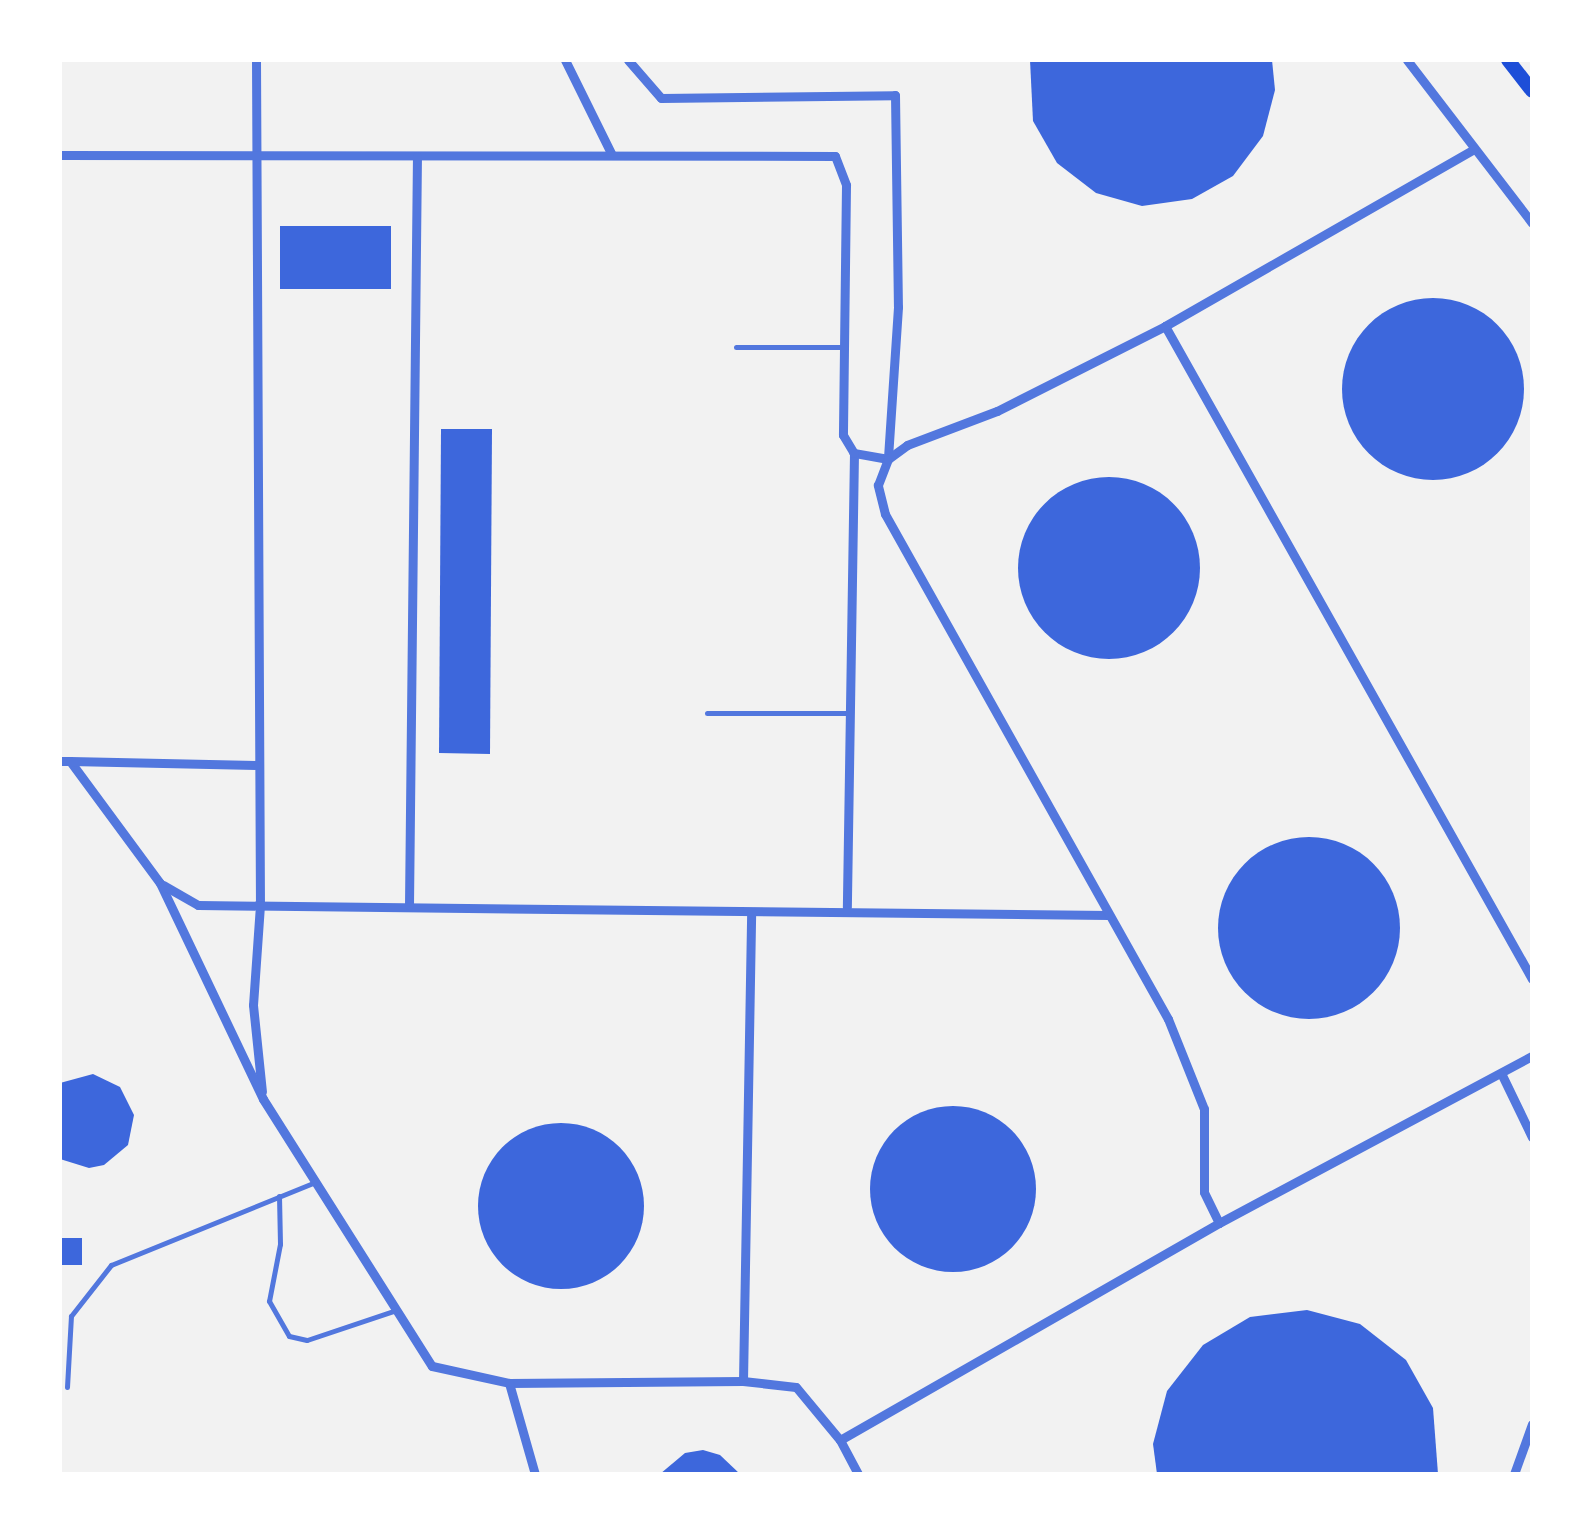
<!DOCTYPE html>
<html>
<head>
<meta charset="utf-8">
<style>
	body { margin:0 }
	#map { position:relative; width:1592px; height:1534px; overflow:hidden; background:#f2f2f2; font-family:Manrope,sans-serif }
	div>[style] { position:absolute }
	.building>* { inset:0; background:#3d67dc }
	.round { border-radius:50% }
	.service>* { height:5px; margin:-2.5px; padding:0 2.5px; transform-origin:2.5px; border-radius:2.5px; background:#5277de }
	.minor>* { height:9px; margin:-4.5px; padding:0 4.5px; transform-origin:4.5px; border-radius:4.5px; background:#5277de }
	.primary>* { height:14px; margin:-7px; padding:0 7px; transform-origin:7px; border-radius:7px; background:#1d4ed8 }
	span { translate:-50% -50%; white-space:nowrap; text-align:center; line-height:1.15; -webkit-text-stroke:9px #fff; paint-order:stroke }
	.frame { position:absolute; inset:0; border:62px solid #fff; pointer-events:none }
</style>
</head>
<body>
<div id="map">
	<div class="building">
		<div style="clip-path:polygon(1030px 60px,1272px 60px,1275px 90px,1263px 136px,1233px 176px,1192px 199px,1142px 206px,1096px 193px,1057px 163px,1033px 121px)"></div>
		<div style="clip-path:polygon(280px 226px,391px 226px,391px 289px,280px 289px)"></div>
		<div class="round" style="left:1342px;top:298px;width:182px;height:182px"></div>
		<div style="clip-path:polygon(441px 429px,492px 429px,490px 754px,439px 753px)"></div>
		<div class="round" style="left:1018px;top:477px;width:182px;height:182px"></div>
		<div class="round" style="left:1218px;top:837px;width:182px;height:182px"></div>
		<div style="clip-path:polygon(93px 1074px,120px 1087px,134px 1115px,128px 1145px,104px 1165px,89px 1168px,60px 1159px,60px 1083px)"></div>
		<div class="round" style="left:870px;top:1106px;width:166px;height:166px"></div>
		<div class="round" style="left:478px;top:1123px;width:166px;height:166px"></div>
		<div style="clip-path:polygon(60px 1238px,82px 1238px,82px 1265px,60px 1265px)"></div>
		<div style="clip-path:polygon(1307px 1310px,1360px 1324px,1406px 1360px,1433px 1408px,1438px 1474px,1157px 1474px,1153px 1444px,1167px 1391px,1203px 1345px,1250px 1317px)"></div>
		<div style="clip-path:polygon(703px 1450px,720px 1455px,740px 1474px,660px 1474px,685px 1453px)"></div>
	</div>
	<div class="service">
		<div style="left:736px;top:347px;width:108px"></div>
		<div style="left:707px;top:713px;width:143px"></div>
		<div style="left:279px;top:1196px;width:48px;rotate:88.8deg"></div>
		<div style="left:280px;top:1244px;width:58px;rotate:100.9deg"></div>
		<div style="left:269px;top:1301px;width:40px;rotate:60.3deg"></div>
		<div style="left:289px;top:1336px;width:18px;rotate:13deg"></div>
		<div style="left:307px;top:1340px;width:94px;rotate:-18.6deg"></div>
		<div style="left:67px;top:1387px;width:71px;rotate:-86.8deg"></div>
		<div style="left:71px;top:1316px;width:65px;rotate:-51.9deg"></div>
		<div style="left:111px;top:1265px;width:220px;rotate:-22.1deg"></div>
	</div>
	<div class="minor">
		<div style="left:256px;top:60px;width:845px;rotate:89.73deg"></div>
		<div style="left:260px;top:905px;width:100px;rotate:94deg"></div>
		<div style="left:253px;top:1005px;width:87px;rotate:84.1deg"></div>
		<div style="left:565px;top:60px;width:106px;rotate:63.7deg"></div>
		<div style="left:628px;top:60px;width:50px;rotate:49deg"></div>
		<div style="left:661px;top:98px;width:234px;rotate:-0.7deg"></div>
		<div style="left:895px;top:95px;width:212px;rotate:89.2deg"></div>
		<div style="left:898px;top:307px;width:152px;rotate:93.8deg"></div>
		<div style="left:888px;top:459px;width:35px;rotate:-170deg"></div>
		<div style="left:854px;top:453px;width:454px;rotate:90.9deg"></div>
		<div style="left:1407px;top:60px;width:205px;rotate:52.5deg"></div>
		<div style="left:60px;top:155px;width:775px;rotate:0.07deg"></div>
		<div style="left:835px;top:156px;width:31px;rotate:69deg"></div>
		<div style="left:846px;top:185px;width:250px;rotate:90.7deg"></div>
		<div style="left:843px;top:435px;width:21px;rotate:59deg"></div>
		<div style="left:1165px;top:326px;width:749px;rotate:60.66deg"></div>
		<div style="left:60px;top:761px;width:10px"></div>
		<div style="left:70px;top:761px;width:152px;rotate:53.6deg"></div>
		<div style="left:160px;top:883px;width:239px;rotate:64.5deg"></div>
		<div style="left:263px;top:1099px;width:316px;rotate:57.7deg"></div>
		<div style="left:432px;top:1366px;width:79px;rotate:12.4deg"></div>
		<div style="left:509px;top:1383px;width:234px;rotate:-0.5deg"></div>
		<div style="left:743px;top:1381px;width:53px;rotate:6.5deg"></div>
		<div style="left:796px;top:1387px;width:69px;rotate:50.3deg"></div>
		<div style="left:840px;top:1440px;width:38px;rotate:62deg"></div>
		<div style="left:70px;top:761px;width:186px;rotate:1.2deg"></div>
		<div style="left:163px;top:885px;width:40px;rotate:29.7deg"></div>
		<div style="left:198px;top:905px;width:911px;rotate:0.63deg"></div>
		<div style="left:409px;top:905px;width:749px;rotate:-89.39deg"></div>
		<div style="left:1501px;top:1073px;width:71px;rotate:64.2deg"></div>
		<div style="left:1219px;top:1223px;width:34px;rotate:-116deg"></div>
		<div style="left:1204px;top:1192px;width:83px;rotate:-90deg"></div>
		<div style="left:1204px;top:1109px;width:97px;rotate:-111.8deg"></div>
		<div style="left:1168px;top:1019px;width:579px;rotate:-119.27deg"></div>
		<div style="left:885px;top:514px;width:30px;rotate:-104deg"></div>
		<div style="left:878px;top:485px;width:28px;rotate:-69deg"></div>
		<div style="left:888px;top:459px;width:24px;rotate:-36deg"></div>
		<div style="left:907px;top:445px;width:96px;rotate:-20.7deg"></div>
		<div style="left:997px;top:411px;width:188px;rotate:-26.8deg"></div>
		<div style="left:1165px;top:326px;width:356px;rotate:-29.8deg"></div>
		<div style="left:743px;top:1381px;width:469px;rotate:-89deg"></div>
		<div style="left:509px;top:1383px;width:95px;rotate:74.1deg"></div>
		<div style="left:840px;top:1440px;width:437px;rotate:-29.8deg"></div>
		<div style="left:1219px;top:1223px;width:355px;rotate:-28.1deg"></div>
		<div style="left:1514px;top:1474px;width:53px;rotate:-70.2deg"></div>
	</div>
	<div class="primary">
		<div style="left:1508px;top:60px;width:39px;rotate:52deg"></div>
	</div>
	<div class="frame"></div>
</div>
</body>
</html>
